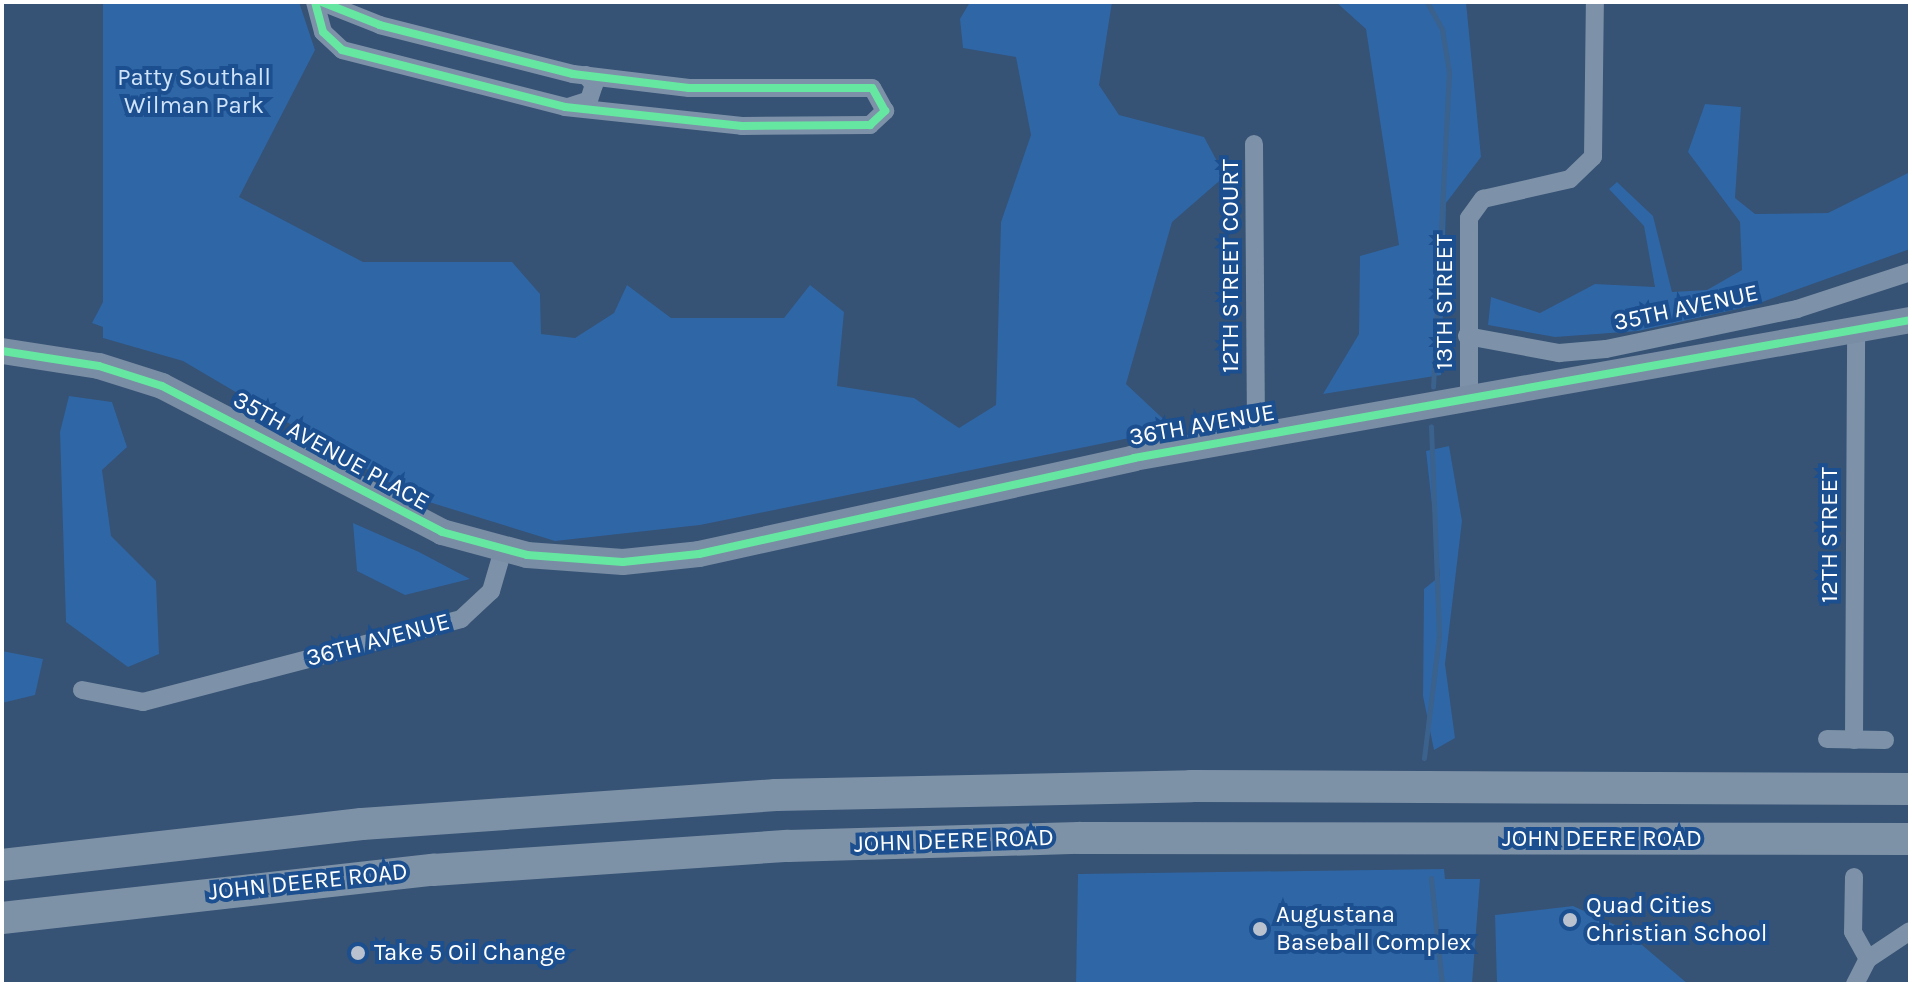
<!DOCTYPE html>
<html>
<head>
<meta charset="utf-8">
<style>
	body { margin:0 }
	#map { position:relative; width:1912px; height:986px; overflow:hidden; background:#365274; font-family:Karla,sans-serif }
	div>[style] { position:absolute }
	.green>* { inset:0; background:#2f66a5 }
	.stream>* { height:5px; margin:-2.5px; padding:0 2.5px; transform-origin:2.5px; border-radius:2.5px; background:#3b618d }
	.street>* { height:18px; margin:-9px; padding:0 9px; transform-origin:9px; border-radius:9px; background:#7d92a8 }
	.secondary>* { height:26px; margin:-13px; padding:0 13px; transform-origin:13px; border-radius:13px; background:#798da4 }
	.highway>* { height:32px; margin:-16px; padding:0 16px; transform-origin:16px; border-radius:16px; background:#7e92a7 }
	.cycleway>* { height:8px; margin:-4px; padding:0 4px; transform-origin:4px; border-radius:4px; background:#66e7a1 }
	.dots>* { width:22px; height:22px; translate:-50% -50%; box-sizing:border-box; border:4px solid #1b4f8f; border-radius:50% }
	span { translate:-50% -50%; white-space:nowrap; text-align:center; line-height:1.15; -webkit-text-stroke:8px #1b4f8f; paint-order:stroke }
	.park-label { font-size:24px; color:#cfe3fa }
	.street-label { font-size:24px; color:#fff }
	.poi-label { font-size:24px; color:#fff }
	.left { translate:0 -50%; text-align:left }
	.frame { position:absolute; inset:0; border:4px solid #fff; pointer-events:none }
</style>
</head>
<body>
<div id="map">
	<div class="green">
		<div style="clip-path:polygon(103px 2px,299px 2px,315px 50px,239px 197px,363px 262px,512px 262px,540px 294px,541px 334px,575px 338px,614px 313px,627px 285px,671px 318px,784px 318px,810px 285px,844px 312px,837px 386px,914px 398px,959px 428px,996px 405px,1001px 222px,1031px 135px,1016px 57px,963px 48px,960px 19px,970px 2px,1112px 2px,1099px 85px,1119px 115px,1204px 137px,1225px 176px,1172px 222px,1126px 384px,1174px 429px,700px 525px,555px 541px,416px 498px,183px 361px,103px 338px,103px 327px,92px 323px,103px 302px)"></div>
		<div style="clip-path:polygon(1336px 2px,1466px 2px,1481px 157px,1446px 203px,1441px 375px,1323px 394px,1359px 334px,1360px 256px,1399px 245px,1366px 29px)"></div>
		<div style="clip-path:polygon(1705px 104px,1741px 107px,1735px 198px,1755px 214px,1828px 213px,1910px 172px,1910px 249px,1751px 306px,1638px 331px,1555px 337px,1488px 325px,1491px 297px,1540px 313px,1595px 284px,1655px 287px,1644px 226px,1609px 189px,1617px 182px,1653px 216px,1672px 292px,1707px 290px,1742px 270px,1740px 222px,1688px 152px)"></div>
		<div style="clip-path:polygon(69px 396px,112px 402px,127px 447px,102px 470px,111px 536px,156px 581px,159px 654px,128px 667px,66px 622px,60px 432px)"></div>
		<div style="clip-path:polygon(1449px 446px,1462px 521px,1445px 664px,1455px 738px,1434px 750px,1423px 696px,1424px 589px,1440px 576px,1426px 451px)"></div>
		<div style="clip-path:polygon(353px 523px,419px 552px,470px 579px,405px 595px,357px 571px)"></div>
		<div style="clip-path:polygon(2px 651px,43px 659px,35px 695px,2px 703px)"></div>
		<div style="clip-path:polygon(1444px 869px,1445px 879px,1480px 879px,1472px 984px,1076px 984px,1078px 874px)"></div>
		<div style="clip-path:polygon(1573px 906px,1622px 928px,1688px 984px,1497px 984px,1495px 915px)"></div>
	</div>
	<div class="stream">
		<div style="left:1427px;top:2px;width:31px;rotate:61deg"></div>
		<div style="left:1442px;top:29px;width:44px;rotate:80.8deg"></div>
		<div style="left:1449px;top:72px;width:315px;rotate:92.9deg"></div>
		<div style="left:1424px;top:758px;width:124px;rotate:-83deg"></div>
		<div style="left:1439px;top:635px;width:209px;rotate:-92.2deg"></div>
		<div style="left:1431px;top:878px;width:107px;rotate:84.1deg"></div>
	</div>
	<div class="street">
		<div style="left:315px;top:2px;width:31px;rotate:75deg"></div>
		<div style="left:323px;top:32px;width:26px;rotate:43deg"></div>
		<div style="left:342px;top:50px;width:230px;rotate:14.3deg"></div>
		<div style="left:565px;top:107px;width:178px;rotate:6.1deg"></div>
		<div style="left:742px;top:126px;width:128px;rotate:-0.4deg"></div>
		<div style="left:870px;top:125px;width:21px;rotate:-43deg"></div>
		<div style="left:885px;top:111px;width:26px;rotate:-119deg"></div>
		<div style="left:872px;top:88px;width:183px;rotate:180deg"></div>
		<div style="left:689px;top:88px;width:117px;rotate:-173.1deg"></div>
		<div style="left:573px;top:74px;width:199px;rotate:-165.8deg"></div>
		<div style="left:380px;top:25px;width:62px;rotate:-158.4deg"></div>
		<div style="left:568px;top:107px;width:22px;rotate:-18deg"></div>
		<div style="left:589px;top:100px;width:16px;rotate:-72deg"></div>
		<div style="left:594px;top:85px;width:13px;rotate:-129deg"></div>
		<div style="left:1254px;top:144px;width:292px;rotate:89.6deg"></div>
		<div style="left:1467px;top:336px;width:94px;rotate:10.5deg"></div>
		<div style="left:1559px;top:353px;width:47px;rotate:-4.9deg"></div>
		<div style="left:1606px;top:349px;width:195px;rotate:-11.8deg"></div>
		<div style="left:1797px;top:309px;width:119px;rotate:-18.1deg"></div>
		<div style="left:1469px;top:399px;width:181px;rotate:-90deg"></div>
		<div style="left:1469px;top:218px;width:24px;rotate:-54deg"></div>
		<div style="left:1483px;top:199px;width:89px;rotate:-12.9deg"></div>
		<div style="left:1570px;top:179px;width:32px;rotate:-44deg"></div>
		<div style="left:1593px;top:157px;width:155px;rotate:-89.3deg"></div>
		<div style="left:82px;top:690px;width:62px;rotate:11.1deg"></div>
		<div style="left:143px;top:702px;width:329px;rotate:-14.6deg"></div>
		<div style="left:461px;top:619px;width:41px;rotate:-43deg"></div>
		<div style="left:491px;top:591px;width:43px;rotate:-73.7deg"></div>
		<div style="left:1827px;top:739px;width:58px;rotate:1deg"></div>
		<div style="left:1854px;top:740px;width:410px;rotate:-89.7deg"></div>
		<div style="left:1854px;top:877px;width:55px;rotate:91deg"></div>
		<div style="left:1853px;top:932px;width:31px;rotate:61deg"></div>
		<div style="left:1855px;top:984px;width:28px;rotate:-63deg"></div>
		<div style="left:1868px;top:959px;width:50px;rotate:-33.7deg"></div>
	</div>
	<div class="secondary">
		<div style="left:2px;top:351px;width:98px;rotate:8.8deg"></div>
		<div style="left:99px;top:366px;width:66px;rotate:17.6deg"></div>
		<div style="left:162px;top:386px;width:316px;rotate:27.5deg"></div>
		<div style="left:442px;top:532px;width:88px;rotate:15.1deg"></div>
		<div style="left:527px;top:555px;width:96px;rotate:4.2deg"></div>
		<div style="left:623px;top:562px;width:76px;rotate:-6deg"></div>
		<div style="left:699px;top:554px;width:445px;rotate:-12.4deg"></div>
		<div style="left:1134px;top:458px;width:788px;rotate:-10.08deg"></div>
	</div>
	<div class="highway">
		<div style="left:2px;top:865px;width:362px;rotate:-6.5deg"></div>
		<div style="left:362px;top:824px;width:415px;rotate:-4deg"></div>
		<div style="left:776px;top:795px;width:415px;rotate:-1.2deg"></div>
		<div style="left:1191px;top:786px;width:719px;rotate:0.24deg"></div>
		<div style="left:2px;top:918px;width:434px;rotate:-6.4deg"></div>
		<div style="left:433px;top:870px;width:356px;rotate:-3.9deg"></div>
		<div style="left:788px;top:846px;width:291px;rotate:-1.6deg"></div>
		<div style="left:1079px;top:838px;width:831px;rotate:0.07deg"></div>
	</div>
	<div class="cycleway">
		<div style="left:315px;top:2px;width:31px;rotate:75deg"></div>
		<div style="left:323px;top:32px;width:26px;rotate:43deg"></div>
		<div style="left:342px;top:50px;width:230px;rotate:14.3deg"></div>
		<div style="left:565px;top:107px;width:178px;rotate:6.1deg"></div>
		<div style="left:742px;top:126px;width:128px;rotate:-0.4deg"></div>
		<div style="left:870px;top:125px;width:21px;rotate:-43deg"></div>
		<div style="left:885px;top:111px;width:26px;rotate:-119deg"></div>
		<div style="left:872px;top:88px;width:183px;rotate:180deg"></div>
		<div style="left:689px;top:88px;width:117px;rotate:-173.1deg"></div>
		<div style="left:573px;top:74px;width:199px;rotate:-165.8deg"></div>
		<div style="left:380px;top:25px;width:62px;rotate:-158.4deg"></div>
		<div style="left:2px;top:351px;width:98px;rotate:8.8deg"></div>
		<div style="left:99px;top:366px;width:66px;rotate:17.6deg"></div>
		<div style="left:162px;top:386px;width:316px;rotate:27.5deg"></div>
		<div style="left:442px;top:532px;width:88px;rotate:15.1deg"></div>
		<div style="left:527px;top:555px;width:96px;rotate:4.2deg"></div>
		<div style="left:623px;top:562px;width:76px;rotate:-6deg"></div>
		<div style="left:699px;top:554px;width:445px;rotate:-12.4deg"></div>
		<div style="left:1134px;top:458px;width:788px;rotate:-10.08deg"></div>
	</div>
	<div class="dots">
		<div style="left:1570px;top:920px;background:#b9c2ce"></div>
		<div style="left:1260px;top:929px;background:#b9c2ce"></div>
		<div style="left:358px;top:953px;background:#b9c2ce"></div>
	</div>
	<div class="park-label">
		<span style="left:194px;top:92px">Patty Southall<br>Wilman Park</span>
	</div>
	<div class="street-label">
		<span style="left:1231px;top:266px;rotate:-90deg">12TH STREET COURT</span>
		<span style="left:1445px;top:302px;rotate:-90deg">13TH STREET</span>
		<span style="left:1686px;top:308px;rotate:-12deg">35TH AVENUE</span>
		<span style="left:1202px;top:425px;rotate:-10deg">36TH AVENUE</span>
		<span style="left:331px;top:451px;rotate:29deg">35TH AVENUE PLACE</span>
		<span style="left:1830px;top:535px;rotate:-90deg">12TH STREET</span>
		<span style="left:378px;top:640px;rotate:-15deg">36TH AVENUE</span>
		<span style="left:1602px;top:839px">JOHN DEERE ROAD</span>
		<span style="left:954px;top:841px;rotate:-2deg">JOHN DEERE ROAD</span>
		<span style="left:308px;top:882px;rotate:-6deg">JOHN DEERE ROAD</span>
	</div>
	<div class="poi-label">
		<span class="left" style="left:1586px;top:920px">Quad Cities<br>Christian School</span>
		<span class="left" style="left:1276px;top:929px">Augustana<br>Baseball Complex</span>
		<span class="left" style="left:374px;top:953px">Take 5 Oil Change</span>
	</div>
	<div class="frame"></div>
</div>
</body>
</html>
